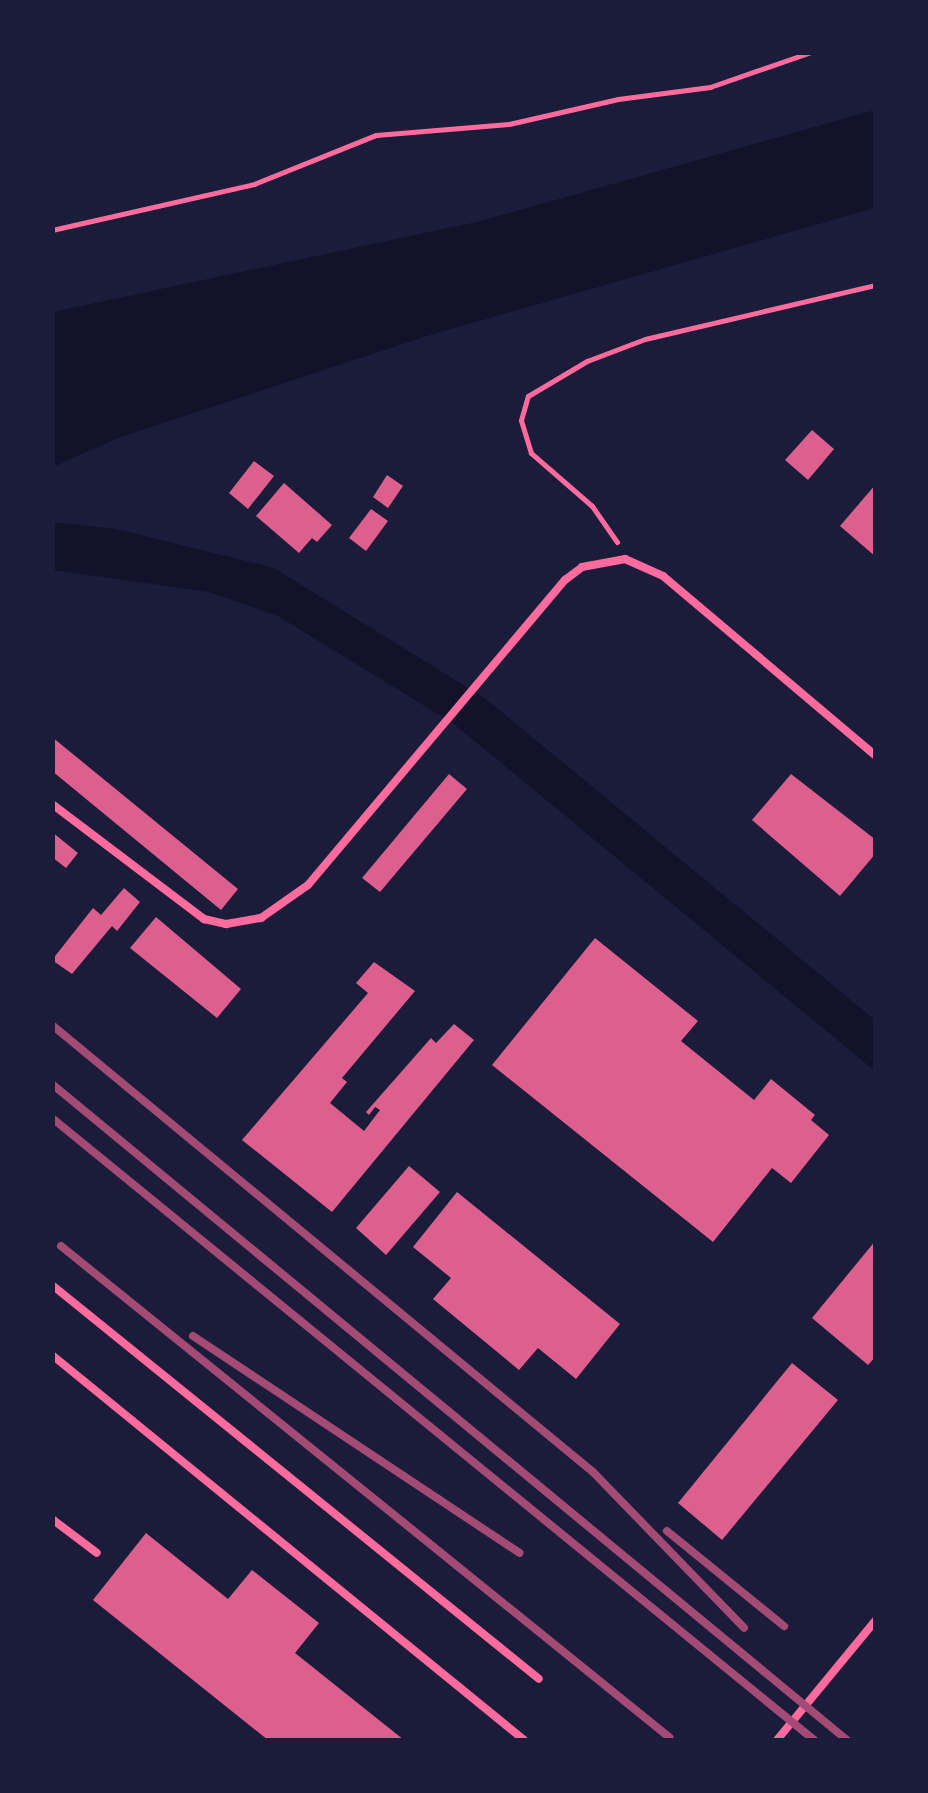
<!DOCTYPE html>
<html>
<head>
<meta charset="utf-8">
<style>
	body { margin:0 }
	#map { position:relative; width:928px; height:1793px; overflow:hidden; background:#1b1b3a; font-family:"IBM Plex Serif",serif }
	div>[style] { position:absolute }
	.water>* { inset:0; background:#12122b }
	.building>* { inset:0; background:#dd5f8e }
	.path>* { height:5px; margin:-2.5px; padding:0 2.5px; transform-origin:2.5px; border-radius:2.5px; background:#ff6b9d }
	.service>* { height:8px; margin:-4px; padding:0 4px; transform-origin:4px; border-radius:4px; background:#ff6b9d }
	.rail>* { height:8px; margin:-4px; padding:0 4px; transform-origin:4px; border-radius:4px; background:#a44b75 }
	span { translate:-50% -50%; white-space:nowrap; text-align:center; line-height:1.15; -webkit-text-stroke:8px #1b1b3a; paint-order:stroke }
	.frame { position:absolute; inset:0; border:55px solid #1b1b3a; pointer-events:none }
</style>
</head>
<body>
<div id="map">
	<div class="water">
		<div style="clip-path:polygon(875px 110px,875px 208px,430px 335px,118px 438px,53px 467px,53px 312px,481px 221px)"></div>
		<div style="clip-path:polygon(52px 522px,116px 529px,274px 568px,486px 699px,875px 1020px,875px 1071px,454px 724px,278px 616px,209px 592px,53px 570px)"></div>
	</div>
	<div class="building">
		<div style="clip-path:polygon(812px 430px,834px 449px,808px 480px,785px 460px)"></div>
		<div style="clip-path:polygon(254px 461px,274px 476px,248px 509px,229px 493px)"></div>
		<div style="clip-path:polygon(387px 475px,403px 486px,388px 508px,373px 497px)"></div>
		<div style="clip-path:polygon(284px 483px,332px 525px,317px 542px,312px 538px,299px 553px,256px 516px)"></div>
		<div style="clip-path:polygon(876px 484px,876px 557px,840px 526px)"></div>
		<div style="clip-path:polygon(371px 509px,388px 521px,366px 551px,349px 538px)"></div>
		<div style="clip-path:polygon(52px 737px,238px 889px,221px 910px,52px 771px)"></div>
		<div style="clip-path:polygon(449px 774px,467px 789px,380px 892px,362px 878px)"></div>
		<div style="clip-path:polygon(791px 774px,876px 840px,876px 853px,840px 896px,752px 820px)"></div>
		<div style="clip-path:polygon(52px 832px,78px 853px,66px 868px,52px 857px)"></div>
		<div style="clip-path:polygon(124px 888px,140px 902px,117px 931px,112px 926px,72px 974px,52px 960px,93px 908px,101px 915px)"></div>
		<div style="clip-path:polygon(156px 917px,241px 989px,217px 1018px,130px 948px)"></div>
		<div style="clip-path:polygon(595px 938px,698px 1021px,681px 1041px,754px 1100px,771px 1079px,815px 1115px,811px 1120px,829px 1135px,791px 1183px,772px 1168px,713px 1242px,492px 1065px)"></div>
		<div style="clip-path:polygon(374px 962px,415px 991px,342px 1078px,347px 1082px,330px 1103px,364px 1131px,380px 1110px,375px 1107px,369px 1115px,366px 1112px,431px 1038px,436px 1043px,454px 1024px,474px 1040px,332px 1212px,242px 1140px,368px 993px,356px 983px)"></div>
		<div style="clip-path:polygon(409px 1166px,440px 1192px,386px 1255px,356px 1228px)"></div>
		<div style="clip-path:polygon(457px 1192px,620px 1324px,576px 1379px,538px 1348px,519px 1370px,433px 1299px,451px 1278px,413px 1247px)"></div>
		<div style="clip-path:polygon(876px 1240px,876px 1356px,868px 1365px,812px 1318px)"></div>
		<div style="clip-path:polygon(792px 1363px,838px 1400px,722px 1540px,678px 1503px)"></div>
		<div style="clip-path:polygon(146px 1533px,228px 1599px,252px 1570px,319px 1623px,295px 1653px,404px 1740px,268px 1740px,93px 1600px)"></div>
	</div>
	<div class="path">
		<div style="left:52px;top:230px;width:207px;rotate:-12.8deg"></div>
		<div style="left:254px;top:184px;width:131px;rotate:-21.9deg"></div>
		<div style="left:376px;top:135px;width:133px;rotate:-4.7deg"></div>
		<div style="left:509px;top:124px;width:112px;rotate:-12.9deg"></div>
		<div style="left:618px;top:99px;width:93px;rotate:-7.4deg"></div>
		<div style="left:710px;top:87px;width:107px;rotate:-19.1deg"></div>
		<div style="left:617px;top:542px;width:44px;rotate:-124.8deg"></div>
		<div style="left:592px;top:506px;width:81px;rotate:-139deg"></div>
		<div style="left:531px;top:453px;width:34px;rotate:-107deg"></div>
		<div style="left:521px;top:420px;width:25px;rotate:-74deg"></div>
		<div style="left:528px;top:396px;width:69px;rotate:-30.7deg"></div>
		<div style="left:587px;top:361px;width:62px;rotate:-20.8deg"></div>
		<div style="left:645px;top:339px;width:237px;rotate:-13.2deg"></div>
	</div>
	<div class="service">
		<div style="left:52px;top:804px;width:191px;rotate:37.1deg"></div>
		<div style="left:204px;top:919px;width:23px;rotate:13deg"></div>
		<div style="left:226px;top:924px;width:36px;rotate:-10deg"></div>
		<div style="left:261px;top:918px;width:57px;rotate:-35.1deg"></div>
		<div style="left:308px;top:885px;width:399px;rotate:-49.9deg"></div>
		<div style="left:565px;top:580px;width:21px;rotate:-37deg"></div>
		<div style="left:582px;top:567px;width:44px;rotate:-10.5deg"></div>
		<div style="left:625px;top:559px;width:42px;rotate:24.1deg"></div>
		<div style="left:663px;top:576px;width:279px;rotate:40.2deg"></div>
		<div style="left:52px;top:1285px;width:626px;rotate:38.97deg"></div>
		<div style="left:52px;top:1355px;width:609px;rotate:39.2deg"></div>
		<div style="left:52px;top:1519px;width:56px;rotate:37.1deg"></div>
		<div style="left:777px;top:1740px;width:156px;rotate:-50.5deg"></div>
	</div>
	<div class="rail">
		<div style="left:52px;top:1025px;width:702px;rotate:39.57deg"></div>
		<div style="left:593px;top:1472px;width:217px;rotate:45.9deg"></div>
		<div style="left:52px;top:1084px;width:1031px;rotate:39.53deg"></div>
		<div style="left:52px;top:1118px;width:984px;rotate:39.22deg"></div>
		<div style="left:61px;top:1246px;width:782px;rotate:38.92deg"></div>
		<div style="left:193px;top:1336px;width:392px;rotate:33.6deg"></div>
		<div style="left:667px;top:1531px;width:151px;rotate:39.1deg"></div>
	</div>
	<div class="frame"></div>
</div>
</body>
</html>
